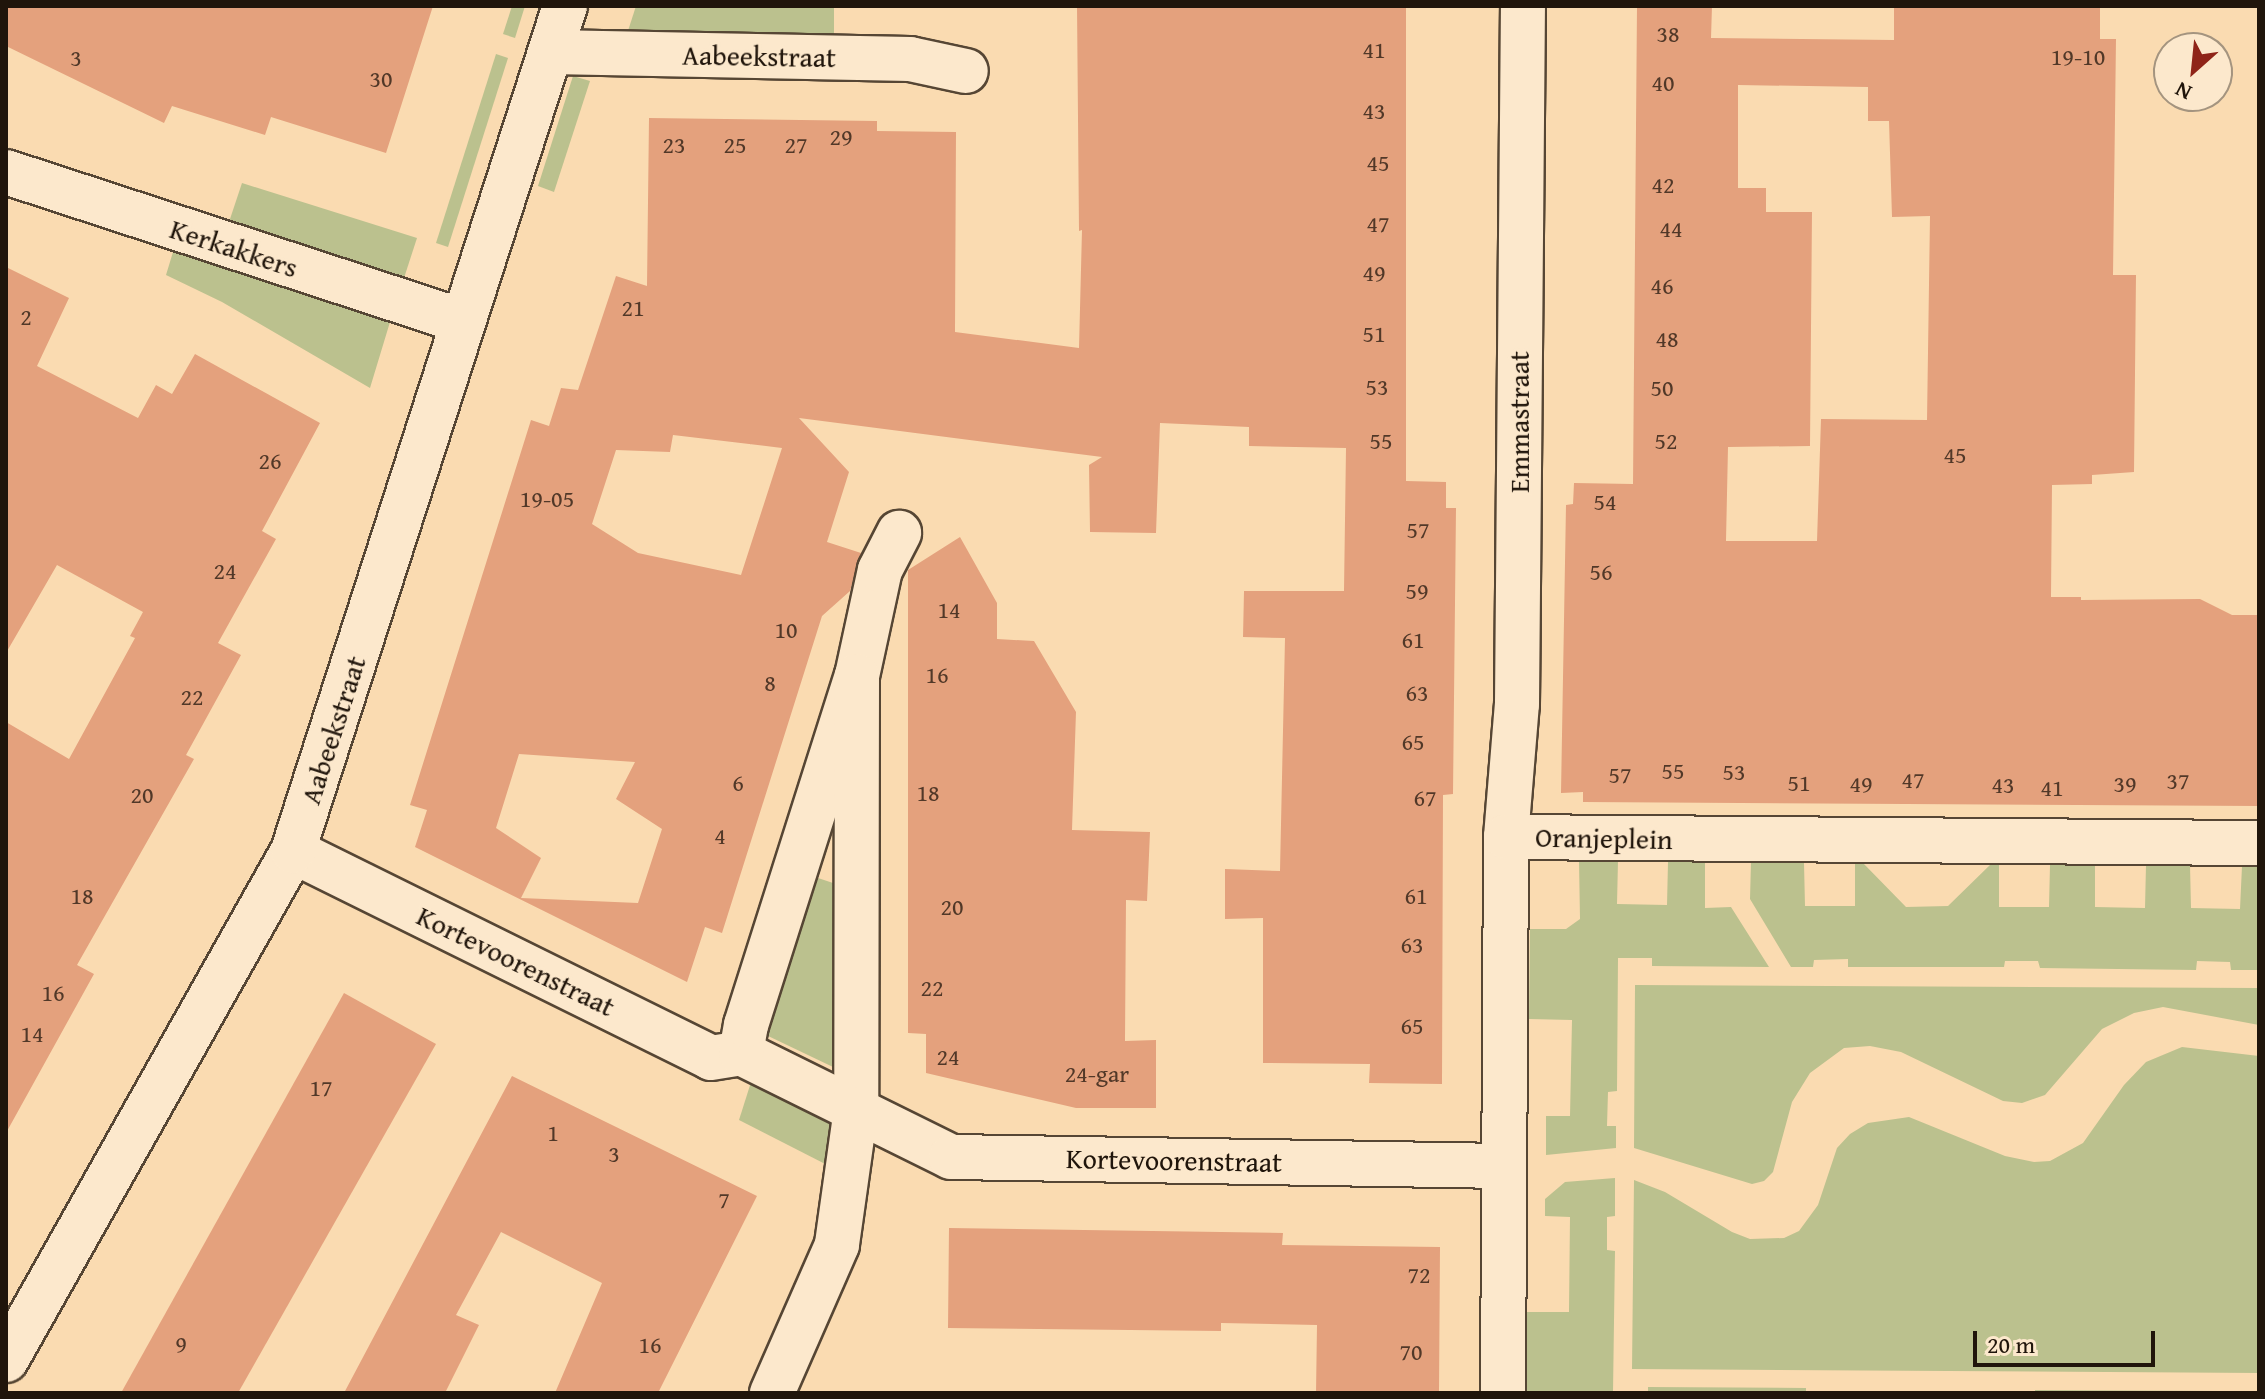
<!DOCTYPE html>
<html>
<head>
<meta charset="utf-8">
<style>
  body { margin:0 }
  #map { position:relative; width:2265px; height:1399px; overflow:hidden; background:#fadbb1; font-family:"Gentium Book Plus",serif }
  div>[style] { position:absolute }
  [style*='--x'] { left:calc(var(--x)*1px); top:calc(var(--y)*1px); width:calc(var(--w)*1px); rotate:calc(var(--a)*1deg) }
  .green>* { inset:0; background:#bbc18e }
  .building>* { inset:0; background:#e4a17d }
  .roads { filter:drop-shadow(2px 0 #564634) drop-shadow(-2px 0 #564634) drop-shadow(0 2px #564634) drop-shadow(0 -2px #564634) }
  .minor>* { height:44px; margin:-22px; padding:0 22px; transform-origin:22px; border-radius:22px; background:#fce8cc }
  span { translate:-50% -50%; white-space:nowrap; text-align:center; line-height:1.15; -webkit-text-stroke:6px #fce8cc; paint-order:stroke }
  .number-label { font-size:24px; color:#513828 }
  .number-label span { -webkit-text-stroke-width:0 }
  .street-label { font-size:28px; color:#20150b }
  .frame { position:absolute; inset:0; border:8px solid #20150b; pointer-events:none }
  .north { position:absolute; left:2153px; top:32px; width:80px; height:80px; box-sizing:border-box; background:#fce8cc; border:2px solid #a4947f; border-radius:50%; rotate:207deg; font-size:22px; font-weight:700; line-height:32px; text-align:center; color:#20150b }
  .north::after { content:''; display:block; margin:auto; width:28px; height:36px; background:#8f2418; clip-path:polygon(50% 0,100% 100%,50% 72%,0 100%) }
  .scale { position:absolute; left:1973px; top:1331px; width:182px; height:36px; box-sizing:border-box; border:4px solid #20150b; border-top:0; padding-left:10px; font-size:24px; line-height:28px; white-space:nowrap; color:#20150b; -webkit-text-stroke:6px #fce8cc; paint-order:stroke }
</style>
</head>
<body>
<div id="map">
  <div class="green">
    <div style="clip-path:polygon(512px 6px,525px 6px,515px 38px,503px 34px)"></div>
    <div style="clip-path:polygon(636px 6px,834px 6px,834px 39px,626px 37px)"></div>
    <div style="clip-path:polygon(496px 54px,508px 58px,448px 247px,436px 243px)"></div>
    <div style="clip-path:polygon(573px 76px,590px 81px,554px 192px,538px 186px)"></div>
    <div style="clip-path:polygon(242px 183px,417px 238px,404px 278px,229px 222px)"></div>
    <div style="clip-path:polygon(173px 252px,390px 322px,370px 388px,222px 302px,166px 275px)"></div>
    <div style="clip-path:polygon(1579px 861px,1618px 861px,1617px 904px,1667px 905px,1668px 862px,1705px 861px,1705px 908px,1731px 907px,1769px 967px,1652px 966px,1652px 958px,1618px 958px,1617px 1091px,1608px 1092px,1607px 1126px,1616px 1126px,1616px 1148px,1546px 1155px,1546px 1116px,1570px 1116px,1572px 1020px,1529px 1019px,1530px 929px,1566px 929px,1580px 919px)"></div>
    <div style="clip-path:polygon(1751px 862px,1804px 863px,1805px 906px,1855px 906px,1855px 863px,1863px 863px,1906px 907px,1948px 906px,1991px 864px,1999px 863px,1999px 907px,2049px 907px,2050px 865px,2095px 864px,2095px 907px,2145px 908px,2146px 865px,2190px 865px,2191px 908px,2240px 909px,2242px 866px,2259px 866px,2259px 970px,2231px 970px,2230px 962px,2197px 961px,2196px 970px,2040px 968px,2038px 961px,2005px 961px,2004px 967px,1848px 967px,1848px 959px,1814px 960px,1813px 967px,1791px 967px,1750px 899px)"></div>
    <div style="clip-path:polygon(818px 878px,833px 883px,833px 1067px,766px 1035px)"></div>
    <div style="clip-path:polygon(1635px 985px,2259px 988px,2259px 1025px,2163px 1007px,2134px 1013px,2102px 1029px,2045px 1095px,2022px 1103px,2003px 1101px,1901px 1052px,1870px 1046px,1844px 1048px,1810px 1073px,1792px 1102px,1773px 1172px,1764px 1181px,1752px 1184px,1634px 1148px)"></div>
    <div style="clip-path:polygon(2182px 1047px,2259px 1056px,2259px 1373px,1632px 1369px,1634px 1180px,1665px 1192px,1732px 1232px,1750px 1239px,1784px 1238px,1799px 1231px,1818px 1205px,1837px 1148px,1850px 1134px,1868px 1123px,1909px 1117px,2005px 1156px,2034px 1162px,2050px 1161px,2083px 1143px,2124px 1085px,2146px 1062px)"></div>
    <div style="clip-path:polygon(752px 1079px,833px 1118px,833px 1168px,739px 1120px)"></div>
    <div style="clip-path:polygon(1615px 1178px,1615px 1216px,1607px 1217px,1607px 1250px,1615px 1251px,1613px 1393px,1525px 1393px,1527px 1312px,1569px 1312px,1570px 1217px,1545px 1216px,1545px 1199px,1565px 1182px)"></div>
    <div style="clip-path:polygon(1648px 1387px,1806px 1388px,1806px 1393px,1648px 1393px)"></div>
    <div style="clip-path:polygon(2035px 1390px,2220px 1391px,2035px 1393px)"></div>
  </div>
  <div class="building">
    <div style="clip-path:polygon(6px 6px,433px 6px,386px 153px,271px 117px,265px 135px,172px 106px,164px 123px,6px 46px)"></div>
    <div style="clip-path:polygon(evenodd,1077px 6px,1406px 6px,1406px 481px,1446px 482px,1446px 508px,1456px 508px,1453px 794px,1443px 795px,1442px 1084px,1369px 1083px,1370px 1064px,1263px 1063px,1263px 918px,1225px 919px,1225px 869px,1280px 871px,1285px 638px,1243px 637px,1244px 591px,1344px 591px,1346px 448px,1249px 446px,1249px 427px,1160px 423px,1156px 533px,1090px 532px,1089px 465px,1102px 457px,799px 418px,849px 472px,827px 542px,861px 553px,850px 591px,822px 616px,722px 933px,705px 927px,687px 982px,415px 847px,427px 810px,410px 805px,531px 420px,549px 426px,561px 388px,578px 390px,616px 276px,647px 286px,649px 118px,877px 121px,877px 131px,956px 132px,955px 332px,1079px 348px,1082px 230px,1079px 231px,1077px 6px,673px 435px,782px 448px,741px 575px,638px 553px,592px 524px,616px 450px,670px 452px,673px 435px,1077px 6px,519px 754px,635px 762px,616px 799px,662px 829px,638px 903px,521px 898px,541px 858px,496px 828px,519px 754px)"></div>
    <div style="clip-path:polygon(evenodd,1637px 6px,1712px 6px,1711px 38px,1894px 40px,1894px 6px,2100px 6px,2100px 39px,2116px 39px,2113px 275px,2136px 275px,2134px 472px,2092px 475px,2092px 484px,2052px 485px,2051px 597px,2081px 597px,2081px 600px,2200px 599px,2232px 615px,2259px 615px,2259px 806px,1583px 802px,1583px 792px,1561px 793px,1566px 505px,1573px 504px,1574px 483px,1633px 484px,1637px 6px,1738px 85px,1868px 87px,1868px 121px,1889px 121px,1892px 217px,1930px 216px,1927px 420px,1821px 419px,1817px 541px,1726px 541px,1728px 447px,1810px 446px,1812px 212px,1766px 212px,1766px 188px,1738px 188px,1738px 85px)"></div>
    <div style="clip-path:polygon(6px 267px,69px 298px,37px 366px,138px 418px,156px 385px,172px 394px,195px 354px,320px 423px,262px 531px,276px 539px,218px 643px,241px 655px,186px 755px,194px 759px,77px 965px,94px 974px,6px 1133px,6px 722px,69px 759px,135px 638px,130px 636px,143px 612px,57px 565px,6px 653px)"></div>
    <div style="clip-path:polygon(960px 537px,997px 603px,997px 639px,1034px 641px,1076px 712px,1072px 830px,1150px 832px,1147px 901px,1126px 900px,1125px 1041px,1156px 1040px,1156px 1108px,1076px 1108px,926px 1073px,926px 1034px,908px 1033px,908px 570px)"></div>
    <div style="clip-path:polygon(344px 993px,436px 1044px,238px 1393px,121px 1393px)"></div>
    <div style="clip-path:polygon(512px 1076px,757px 1196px,658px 1393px,555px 1393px,602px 1283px,501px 1232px,456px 1315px,479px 1325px,445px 1393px,344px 1393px)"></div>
    <div style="clip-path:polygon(949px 1228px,1283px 1233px,1282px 1245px,1440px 1247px,1439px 1393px,1316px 1393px,1317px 1325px,1221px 1323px,1221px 1331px,948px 1328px)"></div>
  </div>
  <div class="roads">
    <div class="minor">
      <div style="--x:551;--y:52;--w:359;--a:1.1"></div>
      <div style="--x:910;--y:59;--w:57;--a:12.1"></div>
      <div style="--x:6;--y:172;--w:481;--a:18.1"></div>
      <div style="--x:857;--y:676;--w:108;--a:-77.8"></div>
      <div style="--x:880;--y:570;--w:42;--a:-62.8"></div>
      <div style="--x:1506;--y:837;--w:133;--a:-85.3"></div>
      <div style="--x:1517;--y:704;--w:698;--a:-89.51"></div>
      <div style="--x:293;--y:851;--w:466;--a:26.3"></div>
      <div style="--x:711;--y:1058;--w:30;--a:-9"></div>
      <div style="--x:741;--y:1053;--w:234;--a:26.3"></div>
      <div style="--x:951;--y:1157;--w:553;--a:0.93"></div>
      <div style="--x:741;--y:1053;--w:28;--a:-80"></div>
      <div style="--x:746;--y:1025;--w:366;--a:-72.4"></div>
      <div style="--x:857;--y:676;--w:433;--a:90.1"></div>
      <div style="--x:856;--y:1109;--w:137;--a:98"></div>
      <div style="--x:837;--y:1245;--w:162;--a:113.7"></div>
      <div style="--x:6;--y:1360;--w:584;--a:-60.58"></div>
      <div style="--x:293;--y:851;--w:888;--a:-72.16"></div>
      <div style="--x:1503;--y:1393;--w:556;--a:-89.69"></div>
      <div style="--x:1506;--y:837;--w:753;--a:0.46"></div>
    </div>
  </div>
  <div class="number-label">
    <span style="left:1668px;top:34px">38</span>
    <span style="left:1374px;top:50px">41</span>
    <span style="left:2078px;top:57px">19-10</span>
    <span style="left:76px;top:58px">3</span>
    <span style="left:381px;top:79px">30</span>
    <span style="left:1663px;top:83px">40</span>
    <span style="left:1374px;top:111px">43</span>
    <span style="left:841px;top:137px">29</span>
    <span style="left:674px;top:145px">23</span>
    <span style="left:735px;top:145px">25</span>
    <span style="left:796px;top:145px">27</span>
    <span style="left:1378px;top:163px">45</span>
    <span style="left:1663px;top:185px">42</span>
    <span style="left:1378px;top:224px">47</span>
    <span style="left:1671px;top:229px">44</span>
    <span style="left:1374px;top:273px">49</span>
    <span style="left:1662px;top:286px">46</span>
    <span style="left:633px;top:308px">21</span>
    <span style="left:26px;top:317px">2</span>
    <span style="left:1374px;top:334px">51</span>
    <span style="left:1667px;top:339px">48</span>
    <span style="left:1377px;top:387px">53</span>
    <span style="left:1662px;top:388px">50</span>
    <span style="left:1381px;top:441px">55</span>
    <span style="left:1666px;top:441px">52</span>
    <span style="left:1955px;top:455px">45</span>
    <span style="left:270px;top:461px">26</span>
    <span style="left:547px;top:499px">19-05</span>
    <span style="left:1605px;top:502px">54</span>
    <span style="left:1418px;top:530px">57</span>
    <span style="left:225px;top:571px">24</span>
    <span style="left:1601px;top:572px">56</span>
    <span style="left:1417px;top:591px">59</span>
    <span style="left:949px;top:610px">14</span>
    <span style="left:786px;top:630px">10</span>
    <span style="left:1413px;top:640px">61</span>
    <span style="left:937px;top:675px">16</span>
    <span style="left:770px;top:683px">8</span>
    <span style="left:1417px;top:693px">63</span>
    <span style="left:192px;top:697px">22</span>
    <span style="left:1413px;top:742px">65</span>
    <span style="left:1673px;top:771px">55</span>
    <span style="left:1734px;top:772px">53</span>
    <span style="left:1620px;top:775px">57</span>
    <span style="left:1913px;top:780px">47</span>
    <span style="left:2178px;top:781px">37</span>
    <span style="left:738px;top:783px">6</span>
    <span style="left:1799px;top:783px">51</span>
    <span style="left:1861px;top:784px">49</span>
    <span style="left:2125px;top:784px">39</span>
    <span style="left:2003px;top:785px">43</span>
    <span style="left:2052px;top:788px">41</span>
    <span style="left:928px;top:793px">18</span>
    <span style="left:142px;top:795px">20</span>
    <span style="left:1425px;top:798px">67</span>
    <span style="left:720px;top:836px">4</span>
    <span style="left:82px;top:896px">18</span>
    <span style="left:1416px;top:896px">61</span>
    <span style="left:952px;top:907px">20</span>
    <span style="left:1412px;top:945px">63</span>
    <span style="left:932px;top:988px">22</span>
    <span style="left:53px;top:993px">16</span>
    <span style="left:1412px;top:1026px">65</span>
    <span style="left:32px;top:1034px">14</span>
    <span style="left:948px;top:1057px">24</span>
    <span style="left:1097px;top:1074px">24-gar</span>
    <span style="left:321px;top:1088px">17</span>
    <span style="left:553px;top:1133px">1</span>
    <span style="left:614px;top:1154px">3</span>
    <span style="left:724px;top:1200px">7</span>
    <span style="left:1419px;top:1275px">72</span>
    <span style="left:181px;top:1344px">9</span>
    <span style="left:650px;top:1345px">16</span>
    <span style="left:1411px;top:1352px">70</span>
  </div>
  <div class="street-label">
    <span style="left:759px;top:56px;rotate:1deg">Aabeekstraat</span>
    <span style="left:234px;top:248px;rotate:18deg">Kerkakkers</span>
    <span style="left:1519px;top:422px;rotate:-90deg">Emmastraat</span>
    <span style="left:333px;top:730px;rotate:-72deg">Aabeekstraat</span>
    <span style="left:1604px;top:838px;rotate:1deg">Oranjeplein</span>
    <span style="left:516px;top:961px;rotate:26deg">Kortevoorenstraat</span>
    <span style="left:1174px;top:1160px;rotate:1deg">Kortevoorenstraat</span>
  </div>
  <div class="frame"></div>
  <div class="north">N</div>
  <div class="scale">20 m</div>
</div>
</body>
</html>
